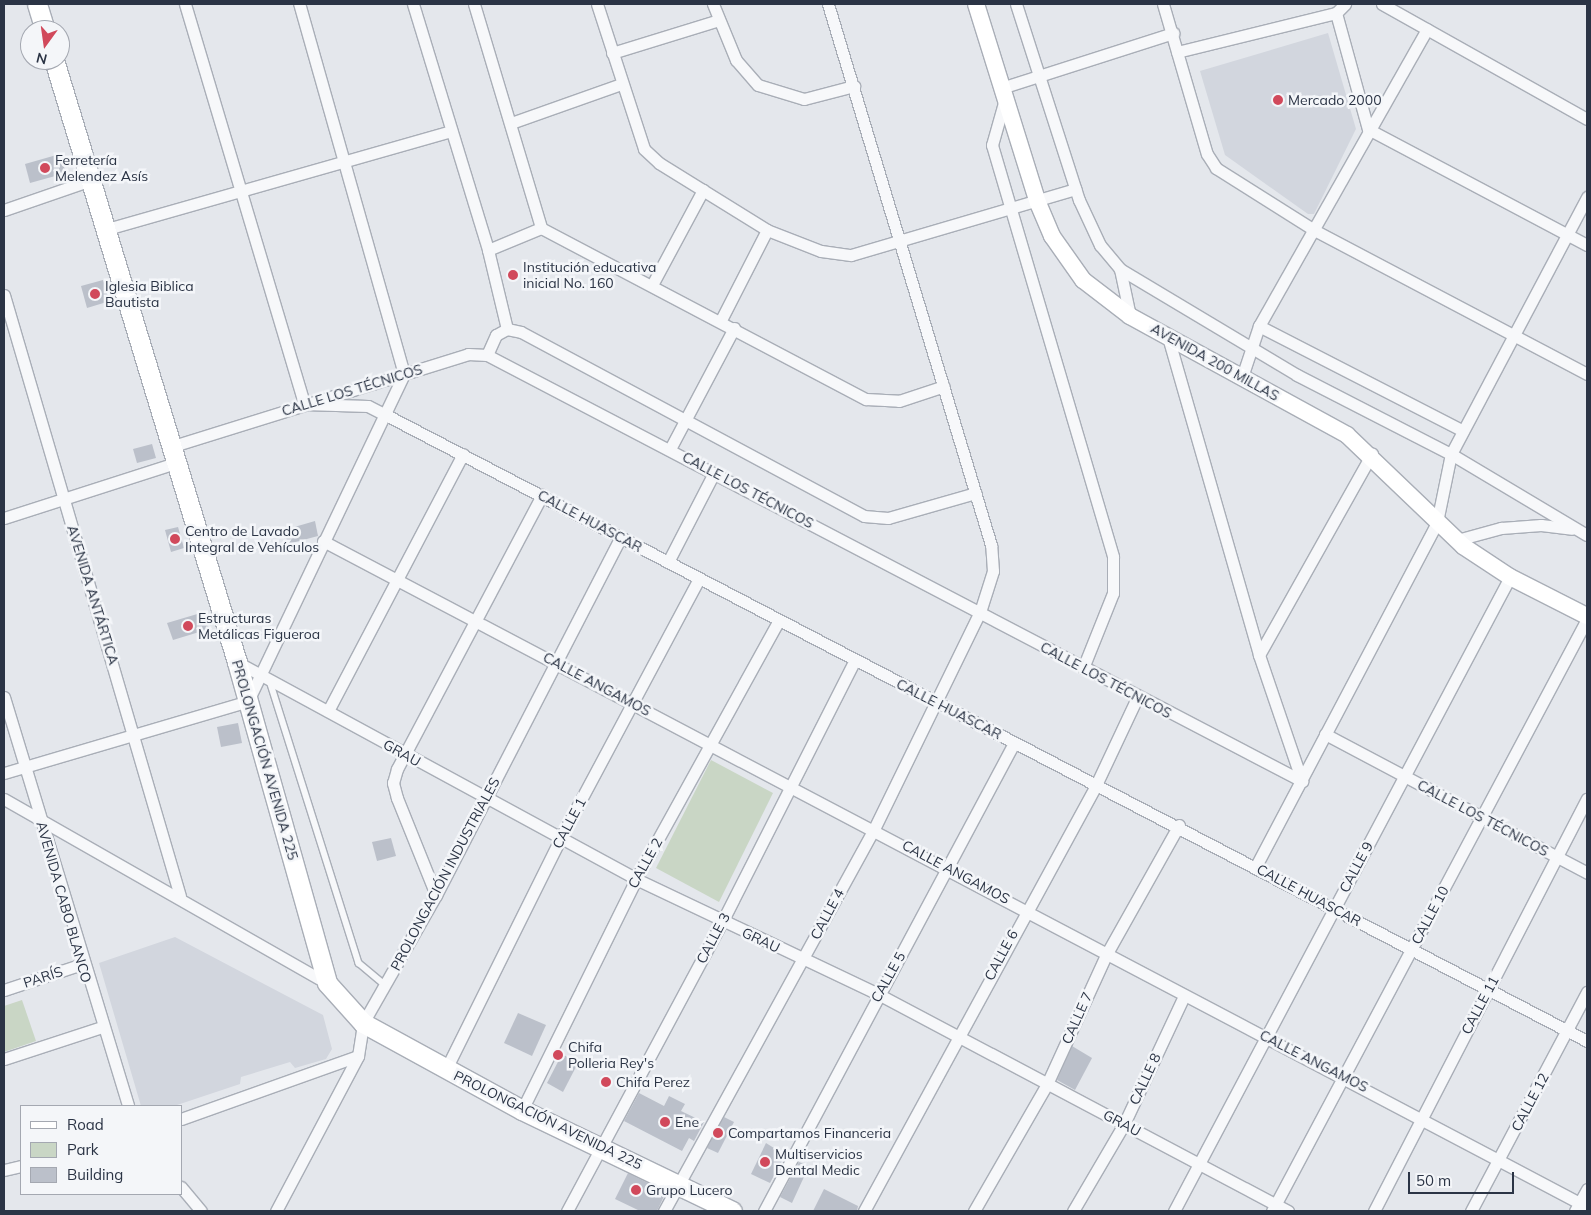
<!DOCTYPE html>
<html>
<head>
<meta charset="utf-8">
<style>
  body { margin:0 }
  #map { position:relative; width:1591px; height:1215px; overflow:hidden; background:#e4e7ec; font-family:Mulish,sans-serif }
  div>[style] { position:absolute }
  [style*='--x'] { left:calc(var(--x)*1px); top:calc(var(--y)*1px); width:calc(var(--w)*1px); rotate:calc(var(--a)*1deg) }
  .built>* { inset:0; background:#d2d6de }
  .green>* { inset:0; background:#c9d6c5 }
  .building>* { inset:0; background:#bbc0ca }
  .roads { filter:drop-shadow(1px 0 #a9aeb7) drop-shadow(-1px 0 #a9aeb7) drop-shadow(0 1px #a9aeb7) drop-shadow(0 -1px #a9aeb7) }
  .lane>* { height:5.5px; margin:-2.75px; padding:0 2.75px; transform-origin:2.75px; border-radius:2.75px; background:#f7f8fa }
  .street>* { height:11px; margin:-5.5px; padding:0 5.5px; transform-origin:5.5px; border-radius:5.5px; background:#f7f8fa }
  .secondary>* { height:16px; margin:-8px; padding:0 8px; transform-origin:8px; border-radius:8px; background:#fff }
  .primary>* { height:19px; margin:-9.5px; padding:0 9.5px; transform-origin:9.5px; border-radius:9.5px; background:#fff }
  .dots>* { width:14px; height:14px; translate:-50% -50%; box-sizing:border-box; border:2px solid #f4f6f9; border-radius:50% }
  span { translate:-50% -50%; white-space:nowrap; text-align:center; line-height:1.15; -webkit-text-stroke:5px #f4f6f9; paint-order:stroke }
  .poi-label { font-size:14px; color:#2b3445 }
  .left { translate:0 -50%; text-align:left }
  .street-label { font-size:14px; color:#2b3445 }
  .frame { position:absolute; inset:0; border:5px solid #2b3445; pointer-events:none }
  .legend { position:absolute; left:20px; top:1105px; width:162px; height:90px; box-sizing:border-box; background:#f4f6f9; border:1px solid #a4a8b1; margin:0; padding:6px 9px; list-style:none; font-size:15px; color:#2b3445 }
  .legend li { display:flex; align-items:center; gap:10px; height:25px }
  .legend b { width:25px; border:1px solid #a4a8b1 }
  .north { position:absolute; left:20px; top:20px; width:50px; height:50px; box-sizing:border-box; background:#f4f6f9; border:1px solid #a4a8b1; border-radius:50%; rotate:194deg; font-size:14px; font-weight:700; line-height:20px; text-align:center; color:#2b3445 }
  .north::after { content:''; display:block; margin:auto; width:18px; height:22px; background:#d1495b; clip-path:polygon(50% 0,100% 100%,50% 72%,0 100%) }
  .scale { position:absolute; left:1408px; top:1172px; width:106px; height:22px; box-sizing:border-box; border:2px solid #2b3445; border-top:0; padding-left:6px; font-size:15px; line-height:18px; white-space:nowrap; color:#2b3445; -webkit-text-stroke:4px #f4f6f9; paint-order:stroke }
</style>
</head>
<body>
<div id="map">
  <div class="built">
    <div style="clip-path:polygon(1328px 33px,1356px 129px,1314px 214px,1308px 214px,1225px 155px,1200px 71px)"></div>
    <div style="clip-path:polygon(175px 937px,323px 1015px,332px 1049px,326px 1059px,295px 1068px,290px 1062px,241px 1077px,240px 1084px,174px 1106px,141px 1106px,99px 963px)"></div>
  </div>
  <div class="green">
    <div style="clip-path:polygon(711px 760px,773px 793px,719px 902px,656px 868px)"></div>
    <div style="clip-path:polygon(22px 1000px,36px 1041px,4px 1052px,4px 1006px)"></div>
  </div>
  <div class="building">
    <div style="clip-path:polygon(60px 154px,66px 173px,30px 183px,25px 164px)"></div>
    <div style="clip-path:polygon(103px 280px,110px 301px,87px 308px,81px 286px)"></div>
    <div style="clip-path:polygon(152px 444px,156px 458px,137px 463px,133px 449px)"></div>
    <div style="clip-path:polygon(315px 521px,318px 536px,288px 544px,284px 530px)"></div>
    <div style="clip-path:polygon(178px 527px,184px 548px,171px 552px,165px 530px)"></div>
    <div style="clip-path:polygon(204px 612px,209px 629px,173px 640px,167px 623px)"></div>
    <div style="clip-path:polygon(238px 723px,242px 743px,221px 747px,217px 727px)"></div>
    <div style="clip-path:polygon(391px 838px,396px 856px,377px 861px,372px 842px)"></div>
    <div style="clip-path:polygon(518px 1013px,546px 1025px,532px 1056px,504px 1043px)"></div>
    <div style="clip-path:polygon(1072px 1046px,1092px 1058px,1075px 1090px,1057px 1080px)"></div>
    <div style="clip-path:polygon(562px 1054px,578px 1063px,563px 1092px,547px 1083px)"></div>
    <div style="clip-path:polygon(639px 1093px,664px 1106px,669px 1096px,685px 1104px,681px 1111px,704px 1122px,694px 1141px,689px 1138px,682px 1151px,624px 1121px)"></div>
    <div style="clip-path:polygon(724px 1117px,734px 1122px,718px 1153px,707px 1148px)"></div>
    <div style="clip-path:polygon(766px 1143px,785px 1155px,770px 1183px,751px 1174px)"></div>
    <div style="clip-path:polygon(799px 1162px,809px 1166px,792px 1203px,780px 1197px)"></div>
    <div style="clip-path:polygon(628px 1173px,666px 1192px,657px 1211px,640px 1211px,615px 1199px)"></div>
    <div style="clip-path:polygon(824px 1189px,858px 1206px,857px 1211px,813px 1211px)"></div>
  </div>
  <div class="roads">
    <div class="lane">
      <div style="--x:270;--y:681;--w:296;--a:72.5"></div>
      <div style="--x:359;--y:963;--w:34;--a:40"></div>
    </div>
    <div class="street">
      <div style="--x:185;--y:4;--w:417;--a:73.4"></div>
      <div style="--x:304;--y:404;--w:64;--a:1.8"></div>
      <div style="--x:368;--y:406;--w:22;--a:27"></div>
      <div style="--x:388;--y:416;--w:1352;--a:27.53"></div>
      <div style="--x:413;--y:4;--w:257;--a:73"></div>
      <div style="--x:488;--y:250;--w:81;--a:76.5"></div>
      <div style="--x:507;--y:329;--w:14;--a:12"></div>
      <div style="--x:521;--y:332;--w:389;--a:28.2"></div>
      <div style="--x:864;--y:516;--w:24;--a:5"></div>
      <div style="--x:888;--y:518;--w:91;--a:-15.9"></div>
      <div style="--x:474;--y:4;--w:234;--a:73.3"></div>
      <div style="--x:541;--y:228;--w:367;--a:27.8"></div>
      <div style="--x:866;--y:399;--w:33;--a:3"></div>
      <div style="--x:899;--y:401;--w:47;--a:-18.4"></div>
      <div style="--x:597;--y:4;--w:152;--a:72"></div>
      <div style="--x:644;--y:149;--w:21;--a:43"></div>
      <div style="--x:659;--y:163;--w:127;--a:31.8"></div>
      <div style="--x:767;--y:230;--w:58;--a:21.3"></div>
      <div style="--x:821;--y:251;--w:30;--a:8"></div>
      <div style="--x:851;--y:255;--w:234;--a:-16.4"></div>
      <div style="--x:713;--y:4;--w:61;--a:67.7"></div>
      <div style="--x:736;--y:60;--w:33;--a:49"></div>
      <div style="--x:758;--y:85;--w:48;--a:16.9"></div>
      <div style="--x:804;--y:99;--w:52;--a:-14.6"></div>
      <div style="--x:1016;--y:4;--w:206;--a:72.2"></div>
      <div style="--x:1079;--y:200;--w:50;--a:65"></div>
      <div style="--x:1100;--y:245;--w:31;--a:50"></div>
      <div style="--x:1120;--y:269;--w:206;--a:30.9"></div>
      <div style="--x:1297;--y:375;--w:173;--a:27.2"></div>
      <div style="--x:1451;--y:454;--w:158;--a:30.8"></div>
      <div style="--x:1163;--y:4;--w:156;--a:73.7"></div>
      <div style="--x:1207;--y:154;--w:17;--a:57"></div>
      <div style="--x:1216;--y:168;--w:116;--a:32.3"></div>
      <div style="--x:1314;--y:230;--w:309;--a:27.8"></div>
      <div style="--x:1382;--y:4;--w:235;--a:29.3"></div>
      <div style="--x:1336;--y:13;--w:120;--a:74.6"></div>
      <div style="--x:1368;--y:129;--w:248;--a:27.9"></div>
      <div style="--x:1177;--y:52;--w:164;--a:-13.8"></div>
      <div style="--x:1336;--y:13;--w:13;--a:-45"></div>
      <div style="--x:612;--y:53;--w:112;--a:-17.1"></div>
      <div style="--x:1001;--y:88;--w:181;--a:-17.7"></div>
      <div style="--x:1005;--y:99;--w:48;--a:105.8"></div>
      <div style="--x:992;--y:145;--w:429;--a:73.6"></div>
      <div style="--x:1113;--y:557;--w:36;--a:90"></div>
      <div style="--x:1113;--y:593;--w:81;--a:111.8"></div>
      <div style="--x:511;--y:123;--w:117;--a:-19.5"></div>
      <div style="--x:4;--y:210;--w:92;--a:-19"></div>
      <div style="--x:107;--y:229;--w:357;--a:-15.9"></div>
      <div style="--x:488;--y:250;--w:57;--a:-22.5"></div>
      <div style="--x:1120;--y:269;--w:48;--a:78"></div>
      <div style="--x:652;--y:285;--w:108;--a:-61.8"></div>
      <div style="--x:4;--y:295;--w:626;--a:73.68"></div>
      <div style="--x:721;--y:320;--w:101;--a:-62.9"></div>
      <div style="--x:1259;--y:326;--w:229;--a:27.2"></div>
      <div style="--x:1168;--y:337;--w:331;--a:74"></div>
      <div style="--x:1259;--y:655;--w:133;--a:71.2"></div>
      <div style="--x:487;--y:355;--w:22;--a:-66"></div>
      <div style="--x:496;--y:335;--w:13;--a:-29"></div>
      <div style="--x:1242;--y:377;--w:54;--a:-71.6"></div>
      <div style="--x:1259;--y:326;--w:341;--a:-60.5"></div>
      <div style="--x:170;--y:447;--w:312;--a:-17.3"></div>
      <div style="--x:468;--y:354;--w:19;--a:3"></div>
      <div style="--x:487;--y:355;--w:920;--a:27.6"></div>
      <div style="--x:670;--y:449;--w:137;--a:-62.1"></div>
      <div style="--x:4;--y:518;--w:180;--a:-17.8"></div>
      <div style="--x:1457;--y:540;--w:46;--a:-15.3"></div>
      <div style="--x:1501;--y:528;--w:40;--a:-4.3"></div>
      <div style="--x:1541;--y:525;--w:31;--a:7"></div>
      <div style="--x:323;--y:541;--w:1429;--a:27.78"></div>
      <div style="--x:668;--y:562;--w:100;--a:-62.7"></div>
      <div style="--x:1259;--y:655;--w:231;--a:-60.7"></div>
      <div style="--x:237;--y:662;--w:454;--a:28.5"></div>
      <div style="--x:636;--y:879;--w:268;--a:25.4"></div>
      <div style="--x:878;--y:994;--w:464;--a:27.9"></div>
      <div style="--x:4;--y:697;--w:427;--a:73.1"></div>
      <div style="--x:328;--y:711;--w:290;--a:-62.3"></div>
      <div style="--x:1325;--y:734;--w:297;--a:27.9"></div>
      <div style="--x:4;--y:773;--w:254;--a:-16.4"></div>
      <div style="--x:248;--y:701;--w:362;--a:-64.5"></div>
      <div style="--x:404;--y:374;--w:385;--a:-105.8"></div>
      <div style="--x:4;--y:799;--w:372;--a:29.7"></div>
      <div style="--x:1256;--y:866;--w:389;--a:-62.2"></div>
      <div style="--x:1437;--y:522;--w:69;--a:-78.4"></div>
      <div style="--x:1451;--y:454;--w:291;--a:-62.1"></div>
      <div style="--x:436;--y:895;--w:105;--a:-111.9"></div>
      <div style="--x:397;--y:798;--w:16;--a:-105"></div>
      <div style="--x:393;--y:783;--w:15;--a:-74"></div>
      <div style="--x:397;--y:769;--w:310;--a:-62.1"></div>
      <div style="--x:4;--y:990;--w:82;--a:-18.4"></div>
      <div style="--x:4;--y:1059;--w:103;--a:-18.1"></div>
      <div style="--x:446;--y:1069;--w:259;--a:-63.6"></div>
      <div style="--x:561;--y:837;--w:293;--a:-61.9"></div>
      <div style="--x:522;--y:1110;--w:258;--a:-63.7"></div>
      <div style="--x:636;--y:879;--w:294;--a:-61.1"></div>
      <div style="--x:181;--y:1119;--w:188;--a:-19.6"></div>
      <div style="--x:4;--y:1170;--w:17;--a:-13"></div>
      <div style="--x:181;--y:1187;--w:31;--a:50"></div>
      <div style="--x:276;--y:1211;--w:175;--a:-62.1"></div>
      <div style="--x:358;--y:1056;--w:33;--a:-81"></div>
      <div style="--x:363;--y:1023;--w:147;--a:-60.3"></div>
      <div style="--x:436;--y:895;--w:402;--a:-62.7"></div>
      <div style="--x:567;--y:1211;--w:328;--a:-61.8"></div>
      <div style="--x:722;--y:922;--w:292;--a:-63.1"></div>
      <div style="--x:664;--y:1211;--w:436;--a:-61.2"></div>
      <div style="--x:874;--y:829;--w:242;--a:-64"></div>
      <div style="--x:980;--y:612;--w:43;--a:-72.4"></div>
      <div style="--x:993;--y:571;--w:26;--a:-94"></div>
      <div style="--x:991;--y:545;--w:565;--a:-106.77"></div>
      <div style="--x:764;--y:1211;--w:531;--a:-61.89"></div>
      <div style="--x:864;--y:1211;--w:485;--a:-61.4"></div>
      <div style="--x:1096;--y:785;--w:96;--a:-64.8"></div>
      <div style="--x:974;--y:1211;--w:146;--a:-60.1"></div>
      <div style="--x:1047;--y:1084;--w:142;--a:-65.4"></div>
      <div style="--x:1106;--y:955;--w:149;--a:-60.7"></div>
      <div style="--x:1073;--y:1211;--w:101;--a:-59.6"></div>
      <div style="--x:1124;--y:1124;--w:141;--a:-64.9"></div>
      <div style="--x:1174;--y:1211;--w:718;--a:-62.08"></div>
      <div style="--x:1272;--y:1211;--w:671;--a:-61.98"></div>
      <div style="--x:1374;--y:1211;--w:464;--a:-62.7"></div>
      <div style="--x:1471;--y:1211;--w:248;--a:-62.1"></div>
      <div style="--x:1575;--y:1211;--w:25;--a:-61"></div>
    </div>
    <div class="secondary">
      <div style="--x:976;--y:4;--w:208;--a:72.7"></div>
      <div style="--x:1038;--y:203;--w:36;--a:67"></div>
      <div style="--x:1052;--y:236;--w:54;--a:54.8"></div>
      <div style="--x:1083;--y:280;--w:59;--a:37.5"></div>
      <div style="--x:1130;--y:316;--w:247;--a:28.7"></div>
      <div style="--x:1347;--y:435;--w:161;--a:43.7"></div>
      <div style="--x:1463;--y:546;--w:56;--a:33.4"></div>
      <div style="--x:1510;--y:577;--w:86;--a:26.9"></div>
    </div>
    <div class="primary">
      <div style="--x:37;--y:4;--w:27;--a:73"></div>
      <div style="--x:54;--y:60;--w:629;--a:73.09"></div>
      <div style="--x:237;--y:662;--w:333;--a:74.3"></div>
      <div style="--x:327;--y:983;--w:54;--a:48"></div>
      <div style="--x:363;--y:1023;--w:181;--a:28.7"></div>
      <div style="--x:522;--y:1110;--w:233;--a:25.7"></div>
    </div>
  </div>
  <div class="dots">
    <div style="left:1278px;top:100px;background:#d1495b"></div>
    <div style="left:45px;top:168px;background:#d1495b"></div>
    <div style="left:513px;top:275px;background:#d1495b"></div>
    <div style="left:95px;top:294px;background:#d1495b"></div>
    <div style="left:175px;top:539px;background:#d1495b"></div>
    <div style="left:188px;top:626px;background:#d1495b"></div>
    <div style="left:558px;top:1055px;background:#d1495b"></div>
    <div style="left:606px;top:1082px;background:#d1495b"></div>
    <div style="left:665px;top:1122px;background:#d1495b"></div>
    <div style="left:718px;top:1133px;background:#d1495b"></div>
    <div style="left:765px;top:1162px;background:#d1495b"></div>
    <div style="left:636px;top:1190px;background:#d1495b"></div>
  </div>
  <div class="poi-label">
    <span class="left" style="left:1288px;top:100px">Mercado 2000</span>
    <span class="left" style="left:55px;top:168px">Ferretería<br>Melendez Asís</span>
    <span class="left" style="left:523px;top:275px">Institución educativa<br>inicial No. 160</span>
    <span class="left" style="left:105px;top:294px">Iglesia Biblica<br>Bautista</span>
    <span class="left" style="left:185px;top:539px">Centro de Lavado<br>Integral de Vehículos</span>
    <span class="left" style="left:198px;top:626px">Estructuras<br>Metálicas Figueroa</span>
    <span class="left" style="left:568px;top:1055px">Chifa<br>Polleria Rey's</span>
    <span class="left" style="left:616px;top:1082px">Chifa Perez</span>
    <span class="left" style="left:675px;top:1122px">Ene</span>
    <span class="left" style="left:728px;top:1133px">Compartamos Financeria</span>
    <span class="left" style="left:775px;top:1162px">Multiservicios<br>Dental Medic</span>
    <span class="left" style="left:646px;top:1190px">Grupo Lucero</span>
  </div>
  <div class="street-label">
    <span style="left:1215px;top:362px;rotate:29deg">AVENIDA 200 MILLAS</span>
    <span style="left:352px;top:390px;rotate:-17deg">CALLE LOS TÉCNICOS</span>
    <span style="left:748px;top:490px;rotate:28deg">CALLE LOS TÉCNICOS</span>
    <span style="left:590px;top:521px;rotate:28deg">CALLE HUASCAR</span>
    <span style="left:93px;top:595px;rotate:73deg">AVENIDA ANTÁRTICA</span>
    <span style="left:1106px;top:680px;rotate:28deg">CALLE LOS TÉCNICOS</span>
    <span style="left:597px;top:684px;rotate:28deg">CALLE ANGAMOS</span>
    <span style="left:949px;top:709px;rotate:27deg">CALLE HUASCAR</span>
    <span style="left:402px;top:753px;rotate:29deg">GRAU</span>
    <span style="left:265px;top:760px;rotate:74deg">PROLONGACIÓN AVENIDA 225</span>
    <span style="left:1483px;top:818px;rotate:28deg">CALLE LOS TÉCNICOS</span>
    <span style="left:569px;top:823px;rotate:-62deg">CALLE 1</span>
    <span style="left:645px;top:863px;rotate:-61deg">CALLE 2</span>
    <span style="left:1356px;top:867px;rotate:-62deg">CALLE 9</span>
    <span style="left:956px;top:872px;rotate:28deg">CALLE ANGAMOS</span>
    <span style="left:445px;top:874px;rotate:-62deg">PROLONGACIÓN INDUSTRIALES</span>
    <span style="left:1309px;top:895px;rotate:28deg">CALLE HUASCAR</span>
    <span style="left:64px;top:902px;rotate:74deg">AVENIDA CABO BLANCO</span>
    <span style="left:827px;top:914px;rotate:-62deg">CALLE 4</span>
    <span style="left:1430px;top:915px;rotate:-62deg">CALLE 10</span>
    <span style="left:713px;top:938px;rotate:-62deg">CALLE 3</span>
    <span style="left:761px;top:940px;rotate:25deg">GRAU</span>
    <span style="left:1001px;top:955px;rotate:-62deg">CALLE 6</span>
    <span style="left:43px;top:977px;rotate:-18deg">PARÍS</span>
    <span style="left:888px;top:977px;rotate:-61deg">CALLE 5</span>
    <span style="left:1480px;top:1005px;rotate:-62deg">CALLE 11</span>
    <span style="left:1077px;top:1018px;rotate:-66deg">CALLE 7</span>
    <span style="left:1314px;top:1061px;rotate:27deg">CALLE ANGAMOS</span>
    <span style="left:1145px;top:1079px;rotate:-65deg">CALLE 8</span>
    <span style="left:1530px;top:1102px;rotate:-62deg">CALLE 12</span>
    <span style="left:548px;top:1120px;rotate:26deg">PROLONGACIÓN AVENIDA 225</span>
    <span style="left:1122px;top:1123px;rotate:28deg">GRAU</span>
  </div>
  <div class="frame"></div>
  <ul class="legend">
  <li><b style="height:6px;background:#fff"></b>Road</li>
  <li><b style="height:14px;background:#c9d6c5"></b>Park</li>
  <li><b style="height:14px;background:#bbc0ca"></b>Building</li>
  </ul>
  <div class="north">N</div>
  <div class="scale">50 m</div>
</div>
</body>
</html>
